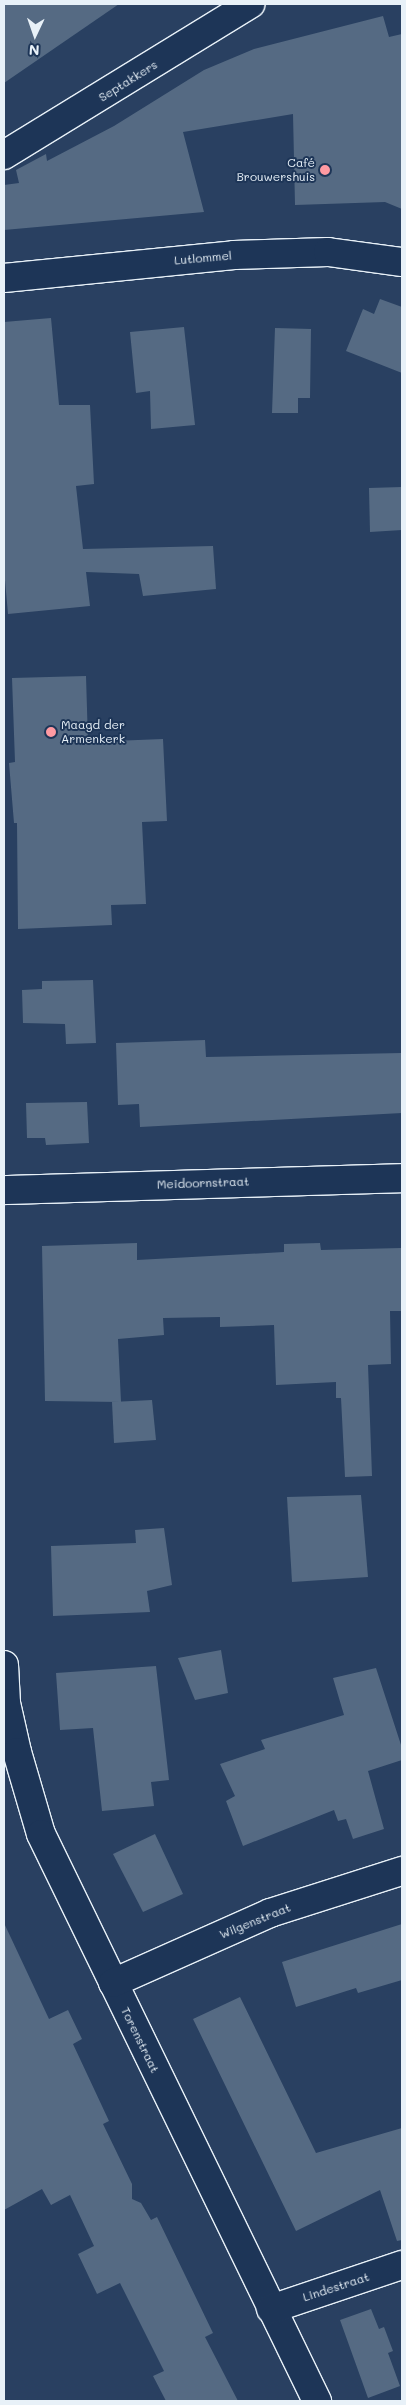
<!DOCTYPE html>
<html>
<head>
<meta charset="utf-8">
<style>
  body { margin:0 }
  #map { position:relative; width:406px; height:2405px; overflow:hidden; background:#294061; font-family:Mali,sans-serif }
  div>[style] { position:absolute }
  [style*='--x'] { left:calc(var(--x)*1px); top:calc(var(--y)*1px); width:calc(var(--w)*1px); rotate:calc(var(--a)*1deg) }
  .building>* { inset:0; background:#556a83 }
  .roads { filter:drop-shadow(1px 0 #e8f1f8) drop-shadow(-1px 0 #e8f1f8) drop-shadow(0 1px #e8f1f8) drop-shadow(0 -1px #e8f1f8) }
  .minor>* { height:28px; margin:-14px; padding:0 14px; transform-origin:14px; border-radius:14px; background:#1d3557 }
  .secondary>* { height:28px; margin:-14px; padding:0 14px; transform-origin:14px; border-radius:14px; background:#1d3557 }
  .dots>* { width:14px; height:14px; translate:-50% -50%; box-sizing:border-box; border:2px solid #1d3557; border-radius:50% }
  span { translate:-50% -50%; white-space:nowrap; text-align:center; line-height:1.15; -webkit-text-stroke:4px #1d3557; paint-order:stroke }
  .street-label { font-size:12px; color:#e8f1f8 }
  .poi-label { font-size:12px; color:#e8f1f8 }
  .right { translate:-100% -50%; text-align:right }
  .left { translate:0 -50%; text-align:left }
  .frame { position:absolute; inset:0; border:5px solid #e8f1f8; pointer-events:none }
  .north { position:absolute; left:10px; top:10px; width:50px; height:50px; -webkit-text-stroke:4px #1d3557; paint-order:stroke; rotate:183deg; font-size:14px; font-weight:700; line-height:20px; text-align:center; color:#e8f1f8 }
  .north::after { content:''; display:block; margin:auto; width:18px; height:22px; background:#e8f1f8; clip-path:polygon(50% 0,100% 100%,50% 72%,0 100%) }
</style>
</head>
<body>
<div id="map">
  <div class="building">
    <div style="clip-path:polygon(4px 4px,119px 4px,4px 83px)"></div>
    <div style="clip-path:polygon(383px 16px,389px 37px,402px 34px,402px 209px,385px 202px,295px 205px,293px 114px,183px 132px,204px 212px,4px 230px,4px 185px,19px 183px,16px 170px,46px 154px,47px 161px,114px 126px,204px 70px,254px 49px)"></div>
    <div style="clip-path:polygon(380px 299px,402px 307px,402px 373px,346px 351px,363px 309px,374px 314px)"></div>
    <div style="clip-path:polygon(51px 318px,59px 405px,90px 405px,94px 484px,76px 486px,83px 549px,213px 546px,216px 589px,143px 596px,139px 574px,86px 572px,90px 606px,8px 614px,4px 569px,4px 322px)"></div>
    <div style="clip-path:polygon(184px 327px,195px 425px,151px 429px,150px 391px,136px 393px,130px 332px)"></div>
    <div style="clip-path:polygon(275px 328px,311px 329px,310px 398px,298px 398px,298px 413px,272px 413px)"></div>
    <div style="clip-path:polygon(402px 487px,402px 530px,370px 532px,369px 488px)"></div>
    <div style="clip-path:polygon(86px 676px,88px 742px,163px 739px,167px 821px,142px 822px,146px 904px,111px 905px,112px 925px,18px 929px,17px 823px,14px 823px,9px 763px,15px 762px,12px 678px)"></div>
    <div style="clip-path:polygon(93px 980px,96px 1043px,66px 1044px,65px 1024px,23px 1023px,22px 990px,42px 989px,42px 981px)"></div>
    <div style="clip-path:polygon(205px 1040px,206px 1057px,402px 1053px,402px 1113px,140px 1127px,139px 1104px,118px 1105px,116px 1043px)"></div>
    <div style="clip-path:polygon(87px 1102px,89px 1143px,46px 1145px,45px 1138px,27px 1138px,26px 1103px)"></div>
    <div style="clip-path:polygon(137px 1243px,137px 1260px,284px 1252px,284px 1244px,320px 1243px,321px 1250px,401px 1248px,402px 1311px,390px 1311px,391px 1364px,368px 1365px,372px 1476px,345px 1477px,341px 1398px,336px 1398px,336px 1382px,276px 1385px,274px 1325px,220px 1327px,220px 1317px,163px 1318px,164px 1335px,118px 1339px,121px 1402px,45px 1401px,42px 1246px)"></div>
    <div style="clip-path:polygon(152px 1400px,156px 1440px,114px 1443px,112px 1402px)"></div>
    <div style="clip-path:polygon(361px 1495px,368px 1577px,292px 1582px,287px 1497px)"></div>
    <div style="clip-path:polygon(164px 1528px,172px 1585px,147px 1591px,150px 1612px,53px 1616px,51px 1546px,136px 1543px,135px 1530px)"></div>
    <div style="clip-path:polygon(221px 1650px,228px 1693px,195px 1700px,178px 1658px)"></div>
    <div style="clip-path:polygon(156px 1666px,169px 1780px,151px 1782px,154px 1806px,102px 1811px,93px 1728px,60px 1730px,56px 1673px)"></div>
    <div style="clip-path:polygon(376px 1668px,402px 1748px,402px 1760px,368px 1771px,384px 1829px,353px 1839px,346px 1819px,338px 1821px,334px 1810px,243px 1846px,226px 1801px,235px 1796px,220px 1764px,265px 1749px,261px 1740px,344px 1715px,333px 1678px)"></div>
    <div style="clip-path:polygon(155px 1834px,183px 1894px,143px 1912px,113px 1854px)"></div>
    <div style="clip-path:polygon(4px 1923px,49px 2019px,68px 2010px,82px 2039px,73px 2044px,109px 2121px,103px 2124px,132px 2184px,132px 2199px,141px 2203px,151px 2220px,157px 2217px,213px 2333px,205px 2337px,238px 2401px,166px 2401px,153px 2376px,164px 2371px,120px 2283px,97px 2294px,78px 2254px,94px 2246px,70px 2195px,51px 2205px,42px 2189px,4px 2210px)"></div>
    <div style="clip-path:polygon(402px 1924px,402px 1980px,358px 1993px,356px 1988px,296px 2007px,282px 1962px)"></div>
    <div style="clip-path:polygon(240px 1997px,316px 2153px,402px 2128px,402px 2240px,397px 2241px,380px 2190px,296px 2231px,193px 2019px)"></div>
    <div style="clip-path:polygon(371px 2309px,379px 2329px,384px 2327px,393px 2351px,388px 2353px,400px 2386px,368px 2398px,340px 2320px)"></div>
  </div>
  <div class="roads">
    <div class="minor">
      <div style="--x:4;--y:155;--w:289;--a:-31.5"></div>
      <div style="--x:4;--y:1190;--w:398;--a:-1.7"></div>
      <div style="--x:4;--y:1665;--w:38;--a:87"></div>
      <div style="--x:6;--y:1703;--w:50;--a:77.3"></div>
      <div style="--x:17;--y:1752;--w:85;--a:73.7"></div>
      <div style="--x:41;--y:1834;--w:631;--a:64.04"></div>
      <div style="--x:113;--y:1983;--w:172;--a:-24"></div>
      <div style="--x:270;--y:1913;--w:139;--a:-17.7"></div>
      <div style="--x:271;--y:2309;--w:138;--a:-18.6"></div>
    </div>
    <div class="secondary">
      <div style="--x:4;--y:278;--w:231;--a:-5.7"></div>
      <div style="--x:234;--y:255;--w:94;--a:-1.8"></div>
      <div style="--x:328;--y:252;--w:75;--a:7.7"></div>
    </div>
  </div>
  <div class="dots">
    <div style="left:325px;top:170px;background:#ff9aa2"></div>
    <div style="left:51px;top:732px;background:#ff9aa2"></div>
  </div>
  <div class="street-label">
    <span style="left:128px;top:81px;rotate:-32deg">Septakkers</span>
    <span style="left:203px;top:258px;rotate:-5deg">Lutlommel</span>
    <span style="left:203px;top:1183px;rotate:-2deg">Meidoornstraat</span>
    <span style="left:255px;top:1921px;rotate:-22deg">Wilgenstraat</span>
    <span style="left:140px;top:2040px;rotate:64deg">Torenstraat</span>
    <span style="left:336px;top:2287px;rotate:-18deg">Lindestraat</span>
  </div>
  <div class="poi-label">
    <span class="right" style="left:315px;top:170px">Café<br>Brouwershuis</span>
    <span class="left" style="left:61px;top:732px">Maagd der<br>Armenkerk</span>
  </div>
  <div class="frame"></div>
  <div class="north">N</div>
</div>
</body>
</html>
